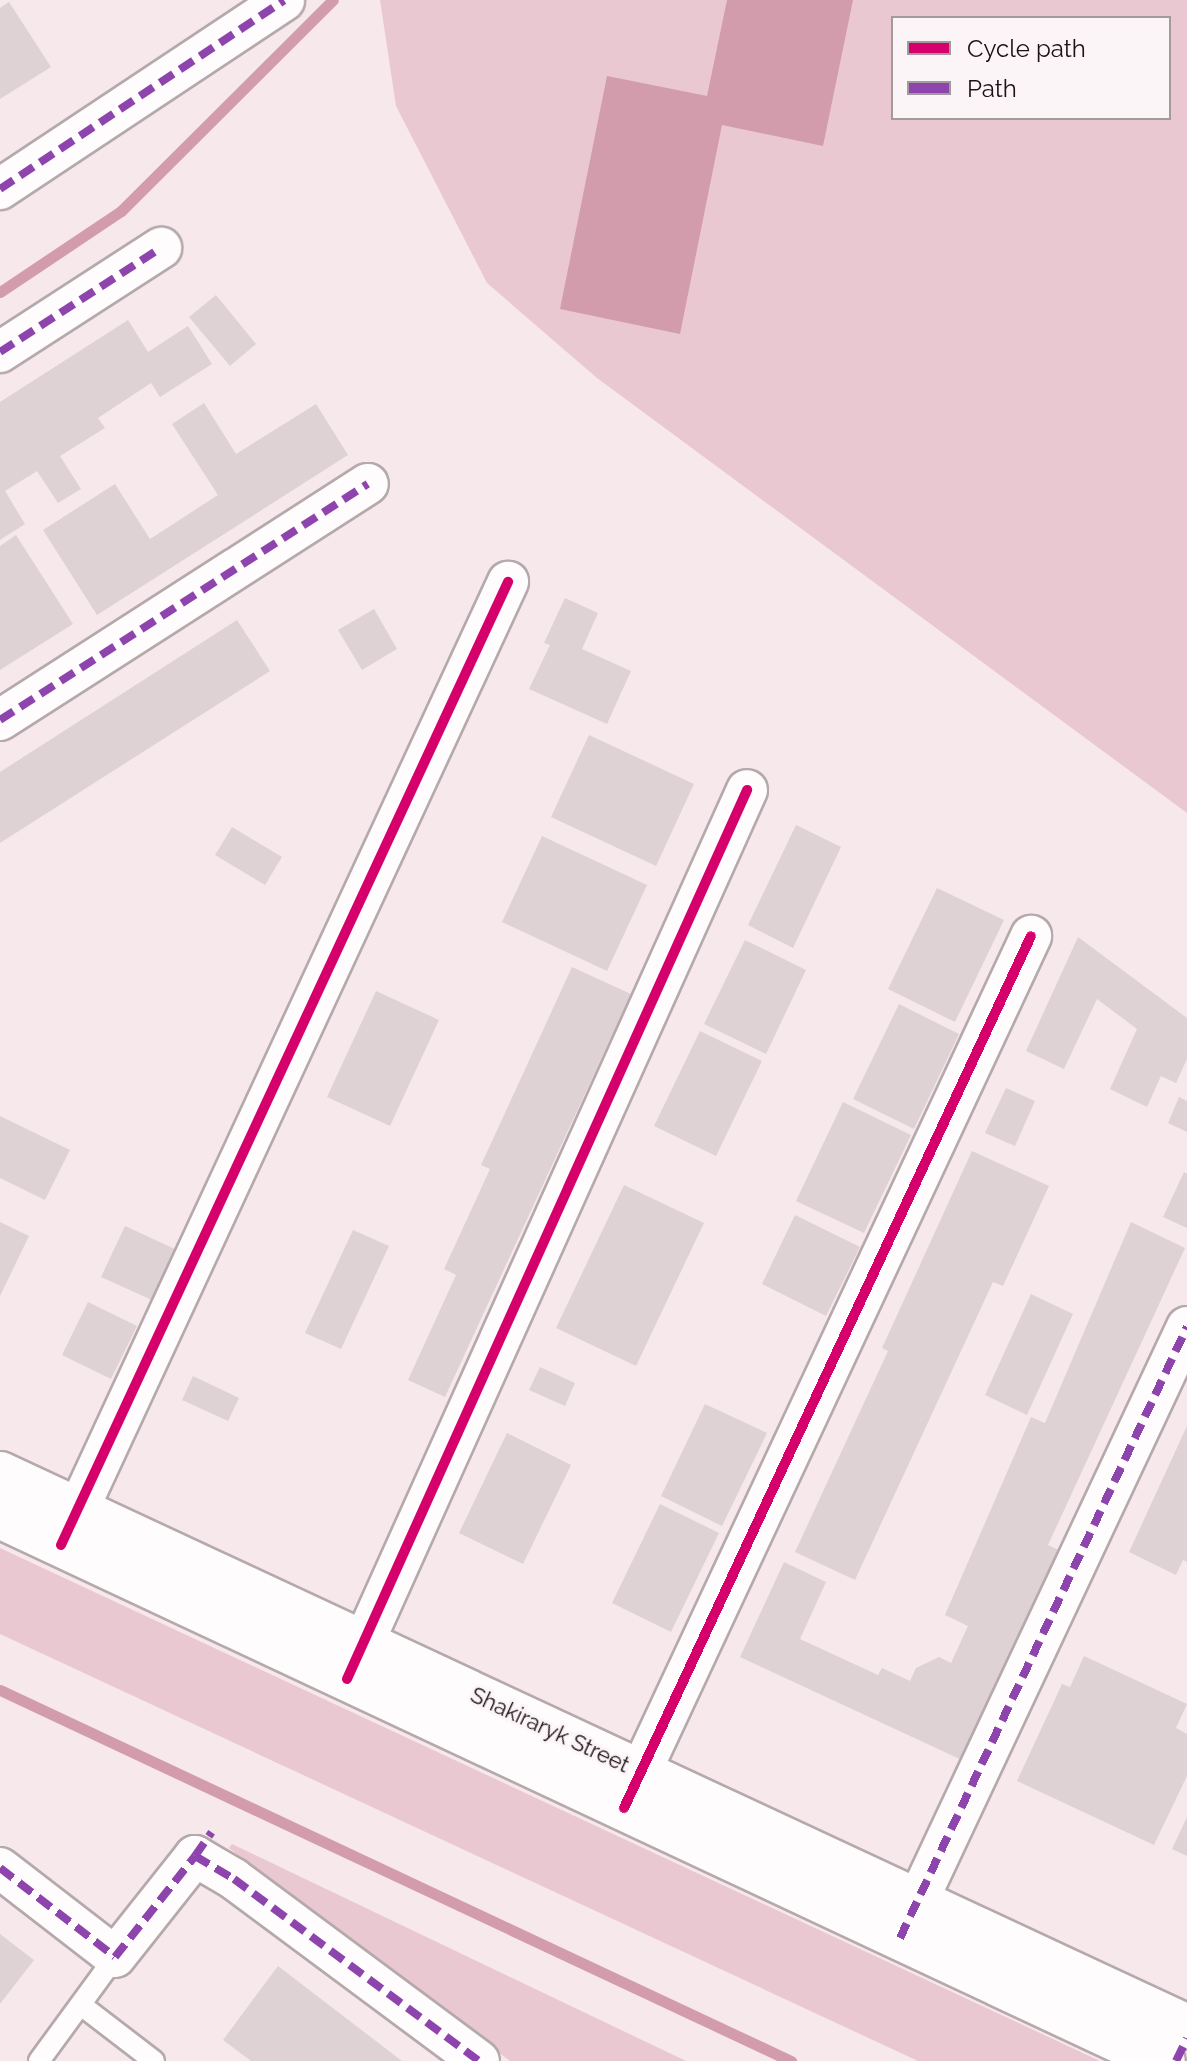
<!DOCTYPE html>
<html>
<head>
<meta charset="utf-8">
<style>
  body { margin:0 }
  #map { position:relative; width:1187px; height:2061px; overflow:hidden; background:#f7e8ec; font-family:Raleway,sans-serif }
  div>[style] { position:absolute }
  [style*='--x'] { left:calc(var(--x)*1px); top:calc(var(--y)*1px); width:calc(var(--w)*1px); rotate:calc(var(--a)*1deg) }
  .green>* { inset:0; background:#e9c8d1 }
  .water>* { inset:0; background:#d29cac }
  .stream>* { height:11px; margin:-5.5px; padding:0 5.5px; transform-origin:5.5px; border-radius:5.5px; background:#d29cac }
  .building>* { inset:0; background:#ded2d5 }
  .roads { filter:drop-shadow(2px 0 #b5a9ac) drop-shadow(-2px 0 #b5a9ac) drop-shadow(0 2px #b5a9ac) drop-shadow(0 -2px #b5a9ac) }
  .service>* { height:20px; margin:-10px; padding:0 10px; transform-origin:10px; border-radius:10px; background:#fefcfc }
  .minor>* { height:40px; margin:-20px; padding:0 20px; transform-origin:20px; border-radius:20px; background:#fefcfc }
  .secondary>* { height:44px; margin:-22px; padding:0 22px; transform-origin:22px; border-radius:22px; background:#fefcfc }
  .quiet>* { height:8px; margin-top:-4px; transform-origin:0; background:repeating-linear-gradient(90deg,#8e44ad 0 16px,transparent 0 24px) }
  .cycleway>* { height:10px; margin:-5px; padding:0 5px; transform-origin:5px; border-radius:5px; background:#d6006c }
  span { translate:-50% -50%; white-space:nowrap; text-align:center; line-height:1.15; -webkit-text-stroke:6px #fcf5f7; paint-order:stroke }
  .street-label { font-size:22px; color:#1c1114 }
  .legend { position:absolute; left:891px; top:16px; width:280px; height:104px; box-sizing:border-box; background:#fcf5f7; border:2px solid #a29a9c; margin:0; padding:10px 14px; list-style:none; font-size:24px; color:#1c1114 }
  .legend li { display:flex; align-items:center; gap:16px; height:40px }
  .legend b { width:40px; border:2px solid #a29a9c }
</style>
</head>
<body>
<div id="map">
  <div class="green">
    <div style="clip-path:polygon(evenodd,380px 0,1187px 0,1187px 813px,597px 378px,487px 283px,396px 106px,380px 0,893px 18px,1169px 18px,1169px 118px,893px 118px,893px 18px)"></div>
    <div style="clip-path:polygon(0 1548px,1100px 2061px,918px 2061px,0 1634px)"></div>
    <div style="clip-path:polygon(232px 1844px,686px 2061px,510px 2061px,229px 1848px)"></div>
  </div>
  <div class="water">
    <div style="clip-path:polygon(727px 0,853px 0,823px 146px,722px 125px,680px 334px,560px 309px,607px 76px,707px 96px)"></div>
  </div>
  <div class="stream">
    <div style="--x:0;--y:292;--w:146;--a:-33.8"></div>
    <div style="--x:121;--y:211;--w:299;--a:-44.9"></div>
    <div style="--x:0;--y:1690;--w:874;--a:25.13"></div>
  </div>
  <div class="building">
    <div style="clip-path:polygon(9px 2px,51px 67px,0 99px,0 8px)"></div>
    <div style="clip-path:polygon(216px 295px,256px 344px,230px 366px,189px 317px)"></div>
    <div style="clip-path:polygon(128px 320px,148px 352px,188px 326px,212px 364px,160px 397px,151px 383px,98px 418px,105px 428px,60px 456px,81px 489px,58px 503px,37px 471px,5px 491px,25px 524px,0 540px,0 402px)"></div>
    <div style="clip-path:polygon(204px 403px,236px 454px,316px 404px,348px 455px,97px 615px,43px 530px,115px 484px,150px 539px,218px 495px,172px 424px)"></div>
    <div style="clip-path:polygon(16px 535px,73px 624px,0 670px,0 546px)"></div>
    <div style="clip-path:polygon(565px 598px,598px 613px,582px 649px,631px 671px,607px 724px,529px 689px,550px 645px,544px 643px)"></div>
    <div style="clip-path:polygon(374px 609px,397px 649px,362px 670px,338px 630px)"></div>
    <div style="clip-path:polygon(237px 620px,270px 671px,0 843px,0 772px)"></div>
    <div style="clip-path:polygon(589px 735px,694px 784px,656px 866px,551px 817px)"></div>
    <div style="clip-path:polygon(796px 825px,841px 847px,793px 948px,748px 925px)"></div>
    <div style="clip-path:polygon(232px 827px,282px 857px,265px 885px,215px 855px)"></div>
    <div style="clip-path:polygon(542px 836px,647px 885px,607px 971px,502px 922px)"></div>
    <div style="clip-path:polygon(937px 888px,1004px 920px,955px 1022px,888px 989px)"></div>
    <div style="clip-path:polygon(1078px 937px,1187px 1018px,1187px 1059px,1176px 1083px,1161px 1076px,1147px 1107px,1110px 1089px,1137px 1029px,1097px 999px,1064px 1069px,1026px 1051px)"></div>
    <div style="clip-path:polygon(745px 940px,806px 970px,766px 1054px,704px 1024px)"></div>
    <div style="clip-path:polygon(572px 967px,631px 994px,445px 1397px,408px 1380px,456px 1275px,444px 1269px,490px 1169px,481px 1165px)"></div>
    <div style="clip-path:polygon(376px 991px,439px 1020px,390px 1126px,327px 1097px)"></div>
    <div style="clip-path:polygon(899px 1004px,959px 1034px,914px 1129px,853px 1099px)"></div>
    <div style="clip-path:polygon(700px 1031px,762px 1061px,716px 1156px,654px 1126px)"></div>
    <div style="clip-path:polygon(1006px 1088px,1035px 1101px,1015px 1146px,985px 1133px)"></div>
    <div style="clip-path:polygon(1179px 1097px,1187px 1101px,1187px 1132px,1168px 1123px)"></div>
    <div style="clip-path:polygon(843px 1102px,911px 1135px,864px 1233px,796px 1201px)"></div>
    <div style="clip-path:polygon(0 1116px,70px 1150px,45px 1200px,0 1178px)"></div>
    <div style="clip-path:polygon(972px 1151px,1049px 1186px,1003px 1286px,993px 1282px,855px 1580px,795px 1552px,888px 1351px,882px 1348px)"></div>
    <div style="clip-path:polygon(1184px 1172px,1187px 1174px,1187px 1228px,1163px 1217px)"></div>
    <div style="clip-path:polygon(624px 1185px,704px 1223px,636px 1366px,556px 1328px)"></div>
    <div style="clip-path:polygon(795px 1215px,860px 1247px,826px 1316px,762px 1284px)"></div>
    <div style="clip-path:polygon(0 1222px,29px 1236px,0 1296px)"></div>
    <div style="clip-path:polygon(1131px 1222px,1185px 1248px,1048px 1545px,1061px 1551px,964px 1761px,740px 1657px,784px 1562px,826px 1582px,800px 1639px,878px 1675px,882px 1668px,910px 1681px,916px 1668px,939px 1657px,951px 1663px,968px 1626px,945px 1615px,1031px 1417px,1045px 1423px)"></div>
    <div style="clip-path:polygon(125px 1226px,177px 1250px,154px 1301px,101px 1277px)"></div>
    <div style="clip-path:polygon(353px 1230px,389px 1246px,341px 1349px,305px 1333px)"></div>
    <div style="clip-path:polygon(1031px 1294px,1073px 1314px,1027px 1415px,985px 1395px)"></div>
    <div style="clip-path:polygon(88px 1302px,137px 1326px,111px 1379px,62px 1355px)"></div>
    <div style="clip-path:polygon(540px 1367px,575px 1383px,565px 1406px,529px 1390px)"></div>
    <div style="clip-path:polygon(193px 1376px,239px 1398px,228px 1421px,182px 1400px)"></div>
    <div style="clip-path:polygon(705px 1404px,767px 1433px,722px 1526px,661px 1496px)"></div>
    <div style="clip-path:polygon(1187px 1426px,1187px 1562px,1183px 1560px,1176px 1575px,1129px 1552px)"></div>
    <div style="clip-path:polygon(507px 1433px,571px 1465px,523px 1564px,459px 1533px)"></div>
    <div style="clip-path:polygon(660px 1504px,719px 1533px,671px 1632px,612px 1603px)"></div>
    <div style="clip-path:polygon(1084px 1656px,1187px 1704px,1176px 1728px,1187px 1734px,1187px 1776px,1154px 1845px,1017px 1781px,1062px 1684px,1070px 1687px)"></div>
    <div style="clip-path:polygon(1187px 1817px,1187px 1856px,1172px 1849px)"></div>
    <div style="clip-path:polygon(0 1934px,34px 1960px,0 2004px)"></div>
    <div style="clip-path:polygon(278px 1966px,402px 2061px,251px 2061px,223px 2040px)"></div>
  </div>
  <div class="roads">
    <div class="service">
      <div style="--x:81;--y:2005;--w:92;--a:37.5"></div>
      <div style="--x:39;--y:2061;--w:129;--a:-53.8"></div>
    </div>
    <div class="minor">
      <div style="--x:0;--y:189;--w:341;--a:-33.6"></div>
      <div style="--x:0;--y:352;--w:192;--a:-32.9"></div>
      <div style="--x:0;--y:720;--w:437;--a:-32.7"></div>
      <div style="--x:65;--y:1538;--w:1054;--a:-65.14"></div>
      <div style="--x:350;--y:1673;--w:968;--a:-65.79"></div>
      <div style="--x:627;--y:1801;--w:955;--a:-64.96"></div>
      <div style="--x:0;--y:1868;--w:145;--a:37.7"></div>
      <div style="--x:115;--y:1957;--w:129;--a:-51.6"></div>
      <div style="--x:195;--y:1856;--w:45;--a:30.5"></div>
      <div style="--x:234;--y:1879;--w:305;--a:36.6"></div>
      <div style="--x:904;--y:1930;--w:666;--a:-64.86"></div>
    </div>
    <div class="secondary">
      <div style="--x:0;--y:1474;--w:1309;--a:24.98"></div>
      <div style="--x:0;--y:1516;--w:1284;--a:25.11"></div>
    </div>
  </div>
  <div class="quiet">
    <div style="--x:0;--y:189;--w:341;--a:-33.6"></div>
    <div style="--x:0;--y:352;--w:192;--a:-32.9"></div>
    <div style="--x:0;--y:720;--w:437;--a:-32.7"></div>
    <div style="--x:195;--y:1856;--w:29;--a:-55"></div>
    <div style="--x:0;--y:1868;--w:145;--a:37.7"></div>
    <div style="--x:115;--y:1957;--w:129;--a:-51.6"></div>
    <div style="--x:195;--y:1856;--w:45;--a:30.5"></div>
    <div style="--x:234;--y:1879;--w:305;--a:36.6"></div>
    <div style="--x:900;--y:1938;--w:675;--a:-64.84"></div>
    <div style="--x:1176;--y:2061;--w:25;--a:-64"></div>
  </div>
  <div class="cycleway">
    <div style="--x:61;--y:1545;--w:1062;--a:-65.1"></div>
    <div style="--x:347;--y:1679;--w:975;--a:-65.77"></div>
    <div style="--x:624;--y:1808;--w:962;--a:-64.98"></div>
  </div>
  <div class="street-label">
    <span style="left:550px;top:1730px;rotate:25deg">Shakiraryk Street</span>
  </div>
  <ul class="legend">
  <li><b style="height:10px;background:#d6006c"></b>Cycle path</li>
  <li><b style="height:10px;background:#8e44ad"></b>Path</li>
  </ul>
</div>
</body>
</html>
